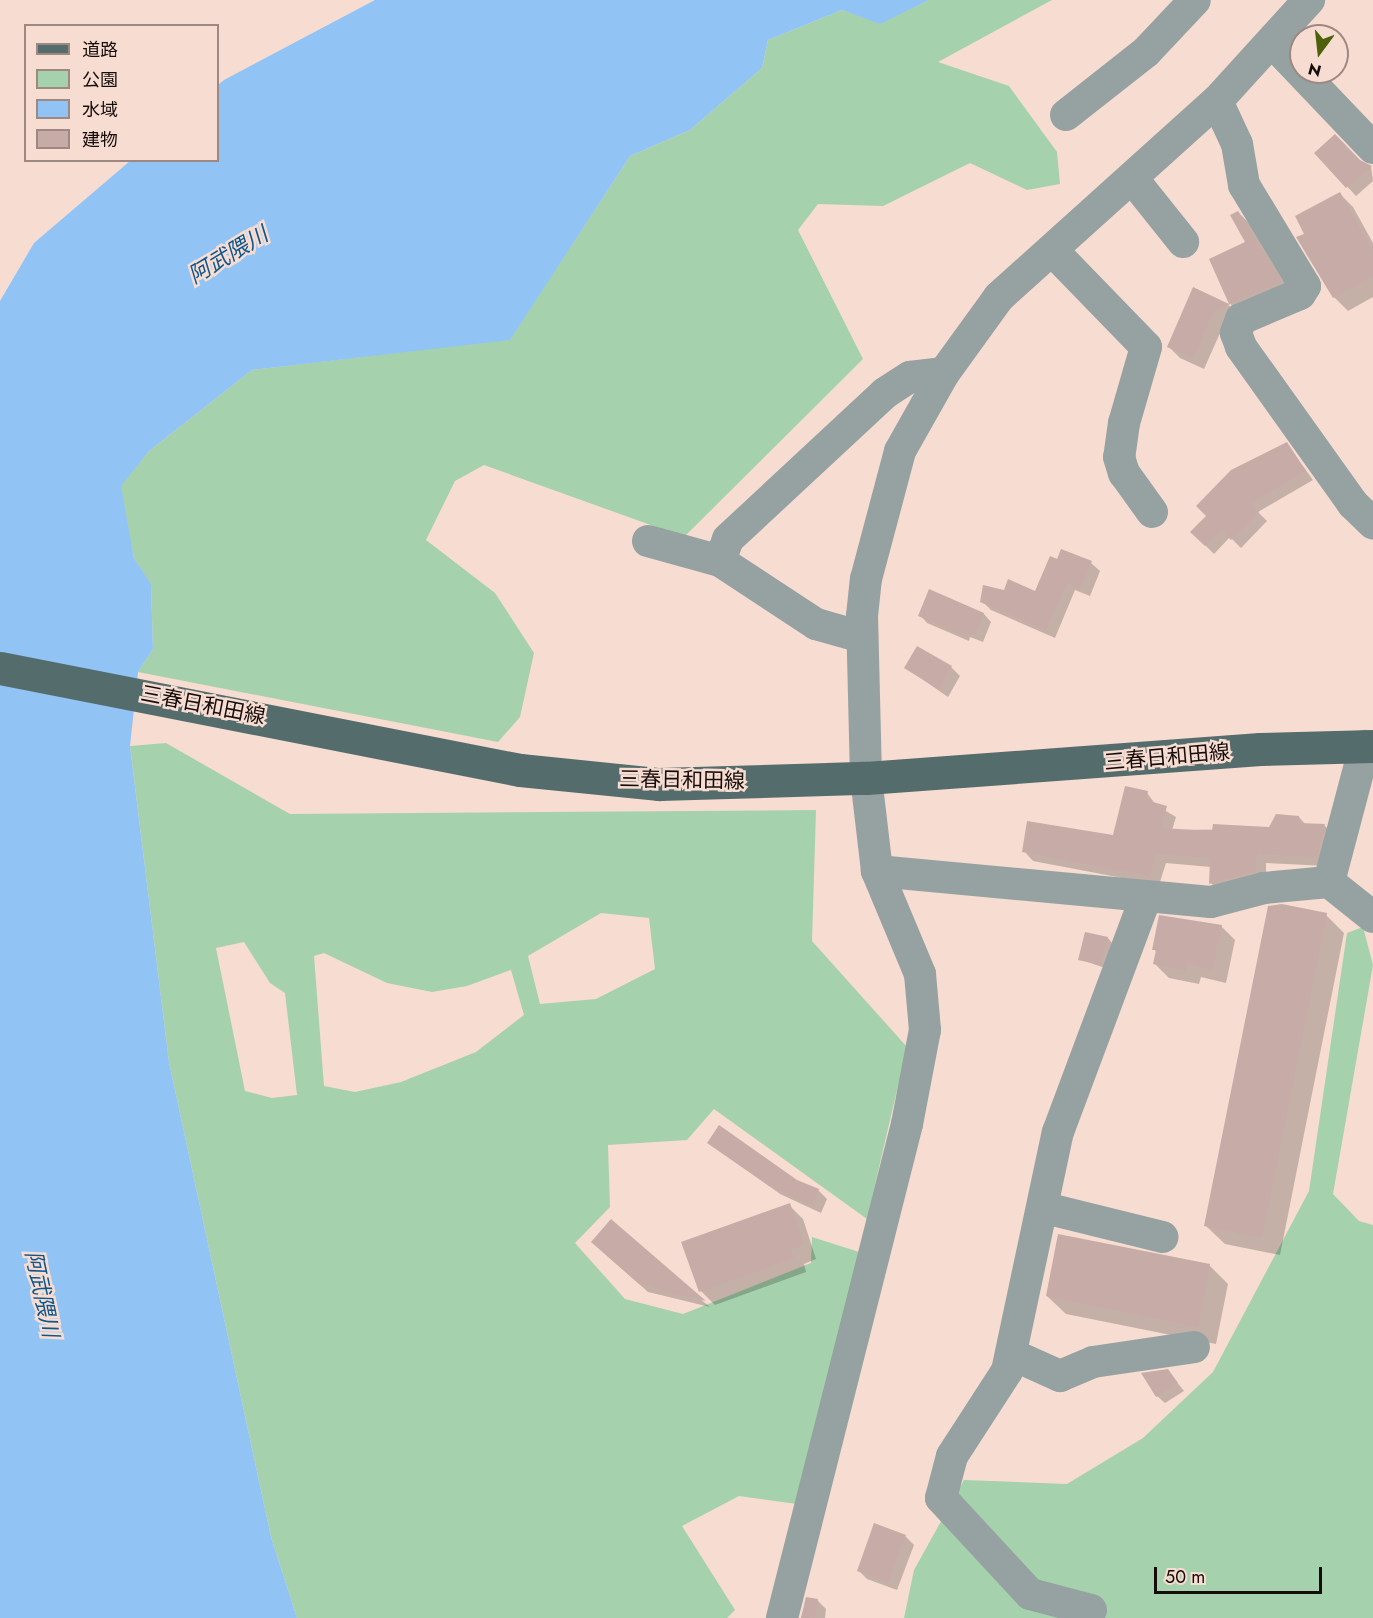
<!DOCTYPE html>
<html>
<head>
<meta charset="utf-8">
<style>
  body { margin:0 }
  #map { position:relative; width:1373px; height:1618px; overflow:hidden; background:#f7dcd2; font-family:Jost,"Noto Sans JP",sans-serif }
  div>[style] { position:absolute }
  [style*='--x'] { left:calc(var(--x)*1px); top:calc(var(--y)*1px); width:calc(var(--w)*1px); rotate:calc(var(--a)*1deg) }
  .green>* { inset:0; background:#a6d1ad }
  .water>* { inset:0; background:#91c4f4 }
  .shadow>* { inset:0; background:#0003 }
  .building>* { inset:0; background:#c7aba6 }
  .minor>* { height:32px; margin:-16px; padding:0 16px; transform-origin:16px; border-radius:16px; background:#95a2a1 }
  .major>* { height:33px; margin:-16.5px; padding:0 16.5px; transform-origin:16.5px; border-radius:16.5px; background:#546c6b }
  span { translate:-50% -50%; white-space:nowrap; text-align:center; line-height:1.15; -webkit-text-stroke:5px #f7dcd2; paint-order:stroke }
  .street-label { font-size:21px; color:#160d0a }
  .water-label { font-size:22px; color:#0e578d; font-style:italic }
  .legend { position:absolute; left:24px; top:24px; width:195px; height:138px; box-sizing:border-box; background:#f7dcd2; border:2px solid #9d8982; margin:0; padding:8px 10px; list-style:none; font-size:18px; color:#160d0a }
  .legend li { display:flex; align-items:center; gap:12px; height:30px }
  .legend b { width:30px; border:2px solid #9d8982 }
  .north { position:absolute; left:1289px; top:24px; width:60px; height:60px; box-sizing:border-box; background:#f7dcd2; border:2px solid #9d8982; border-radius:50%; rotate:195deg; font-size:16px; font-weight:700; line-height:24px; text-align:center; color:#160d0a }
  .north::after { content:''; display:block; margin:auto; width:21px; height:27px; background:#4e6109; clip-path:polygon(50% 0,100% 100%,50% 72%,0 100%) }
  .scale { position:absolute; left:1154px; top:1567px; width:168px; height:27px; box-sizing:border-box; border:3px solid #160d0a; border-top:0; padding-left:8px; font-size:18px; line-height:21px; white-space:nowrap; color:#160d0a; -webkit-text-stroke:4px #f7dcd2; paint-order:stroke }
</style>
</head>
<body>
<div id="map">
  <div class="green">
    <div style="clip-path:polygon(929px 0,1052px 0,938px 62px,1009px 86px,1057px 152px,1060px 184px,1027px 190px,970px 163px,883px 206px,818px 204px,798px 230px,863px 359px,684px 537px,484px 465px,455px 481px,426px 540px,495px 593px,534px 653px,520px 717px,498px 742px,138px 672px,153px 649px,151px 585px,134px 558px,120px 486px,149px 451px,252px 370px,510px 339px,630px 156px,690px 130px,762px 68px,768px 40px,842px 10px,880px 23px)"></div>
    <div style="clip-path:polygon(evenodd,166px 743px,290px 814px,816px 810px,812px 941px,907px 1047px,867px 1219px,714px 1109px,687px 1140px,608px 1145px,610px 1207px,575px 1243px,625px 1299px,683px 1314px,811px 1263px,812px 1237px,859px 1252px,797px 1504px,739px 1496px,682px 1526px,735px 1610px,727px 1618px,297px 1618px,271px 1537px,169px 1062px,130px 746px,166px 743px,601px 913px,649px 918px,655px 969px,596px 999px,540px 1004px,528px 956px,601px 913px,166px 743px,244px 942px,270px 983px,285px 993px,297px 1095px,272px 1098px,245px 1091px,216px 948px,244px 942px,166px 743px,324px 953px,387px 983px,432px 992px,467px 986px,511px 970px,524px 1015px,476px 1052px,401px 1082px,355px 1092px,324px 1086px,314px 956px,324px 953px)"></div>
    <div style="clip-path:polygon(1363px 927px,1373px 965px,1333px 1194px,1359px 1221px,1373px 1225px,1373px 1618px,904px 1618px,914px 1570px,964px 1480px,1067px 1484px,1143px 1438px,1213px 1372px,1309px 1191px,1347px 933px)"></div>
  </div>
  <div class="water">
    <div style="clip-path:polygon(375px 0,929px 0,880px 24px,842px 10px,768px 40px,762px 68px,690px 130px,630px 156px,510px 340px,252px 370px,149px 451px,121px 486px,134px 558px,151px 584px,153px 649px,138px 672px,130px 746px,169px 1062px,271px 1537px,297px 1618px,0 1618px,0 301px,34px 243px,130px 161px,218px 160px,218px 85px,224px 80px)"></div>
  </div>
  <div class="shadow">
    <div style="clip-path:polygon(1316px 153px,1371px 167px,1373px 181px,1356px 196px)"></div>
    <div style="clip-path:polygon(1339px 193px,1353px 207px,1373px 243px,1373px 297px,1348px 311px,1334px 297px,1306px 234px)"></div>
    <div style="clip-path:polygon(1238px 212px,1250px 224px,1292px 294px,1225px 322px,1204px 369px,1180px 358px,1169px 347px,1194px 289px,1232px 307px,1211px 259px,1247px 243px)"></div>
    <div style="clip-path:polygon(1287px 444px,1313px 480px,1258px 512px,1267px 521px,1241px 548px,1230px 537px,1214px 554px,1192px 532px)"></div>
    <div style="clip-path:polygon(1058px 560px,1091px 563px,1100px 571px,1090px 596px,1075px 590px,1055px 638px,991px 610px,982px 601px,1005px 592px,1036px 593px)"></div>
    <div style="clip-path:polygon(930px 591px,984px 614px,991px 622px,983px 642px,970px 637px,969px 641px,927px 623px,920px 615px)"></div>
    <div style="clip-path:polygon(951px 667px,960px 676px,948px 697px,906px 668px)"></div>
    <div style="clip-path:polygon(1147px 793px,1156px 805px,1176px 817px,1172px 830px,1270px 829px,1299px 817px,1306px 825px,1325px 826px,1334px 835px,1327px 866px,1266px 863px,1266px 881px,1221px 893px,1211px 883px,1211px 867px,1166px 863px,1159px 885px,1033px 861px,1024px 851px,1114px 837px)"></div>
    <div style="clip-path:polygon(1326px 915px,1344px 933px,1280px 1255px,1225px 1244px,1206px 1226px)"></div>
    <div style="clip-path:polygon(1221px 926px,1235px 940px,1226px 983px,1201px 977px,1199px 984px,1169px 978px,1155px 964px,1157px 953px,1154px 949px)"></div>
    <div style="clip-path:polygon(1108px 938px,1112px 943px,1105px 968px,1079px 959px)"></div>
    <div style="clip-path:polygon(709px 1142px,818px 1190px,827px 1199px,821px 1213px,780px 1194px)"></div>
    <div style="clip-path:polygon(789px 1205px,803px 1219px,816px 1259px,804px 1264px,806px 1272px,715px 1305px,701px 1291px,683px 1243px)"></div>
    <div style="clip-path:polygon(611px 1221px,705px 1303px,710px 1307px,648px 1292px,601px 1250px)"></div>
    <div style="clip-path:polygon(1210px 1266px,1228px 1284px,1216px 1344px,1066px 1314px,1047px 1296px)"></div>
    <div style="clip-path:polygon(1168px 1371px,1184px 1391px,1165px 1403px,1157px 1396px)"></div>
    <div style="clip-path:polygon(905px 1536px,914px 1545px,897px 1590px,867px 1579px,858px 1570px)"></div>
    <div style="clip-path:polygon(807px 1599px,817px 1600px,826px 1609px,825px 1618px,801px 1618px)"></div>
  </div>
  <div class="building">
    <div style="clip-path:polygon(1335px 134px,1360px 160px,1372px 166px,1346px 188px,1314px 153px)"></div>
    <div style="clip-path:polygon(1340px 192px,1373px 252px,1373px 276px,1333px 298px,1296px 237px,1304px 234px,1295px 216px)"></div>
    <div style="clip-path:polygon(1238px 211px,1282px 282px,1214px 311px,1193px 358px,1167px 347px,1193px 287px,1229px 304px,1209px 259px,1245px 242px,1230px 215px)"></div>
    <div style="clip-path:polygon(1287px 442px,1306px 471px,1251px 503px,1259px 512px,1231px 540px,1221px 530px,1205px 546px,1190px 532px,1206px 516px,1196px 506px,1231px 470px)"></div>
    <div style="clip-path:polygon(1061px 549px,1092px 561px,1081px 588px,1067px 583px,1046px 630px,980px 602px,983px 585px,1004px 590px,1008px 579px,1035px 591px,1050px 556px,1057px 559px)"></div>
    <div style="clip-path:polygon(929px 589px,984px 613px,975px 635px,962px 631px,961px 634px,918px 616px)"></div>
    <div style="clip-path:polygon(917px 646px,952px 666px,938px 689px,904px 668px)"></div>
    <div style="clip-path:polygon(1125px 786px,1148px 791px,1146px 800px,1167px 806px,1161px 828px,1212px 831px,1213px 824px,1269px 827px,1276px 814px,1299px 816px,1299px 823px,1325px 824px,1317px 857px,1257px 854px,1256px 871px,1209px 884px,1210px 858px,1156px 854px,1150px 876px,1022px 852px,1027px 821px,1113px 835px)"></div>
    <div style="clip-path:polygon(1282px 904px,1327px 913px,1262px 1238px,1204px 1226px,1268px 906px)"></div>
    <div style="clip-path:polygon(1159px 915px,1222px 925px,1212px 970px,1187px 964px,1186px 971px,1153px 964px,1156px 950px,1152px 950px)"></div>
    <div style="clip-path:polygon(1085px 932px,1108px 937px,1101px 965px,1078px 960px)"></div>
    <div style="clip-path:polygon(719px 1125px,797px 1180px,819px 1189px,812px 1205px,769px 1186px,707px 1143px)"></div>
    <div style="clip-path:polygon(790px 1203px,804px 1245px,791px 1250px,794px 1258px,699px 1292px,681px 1242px)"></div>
    <div style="clip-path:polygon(611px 1219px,706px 1301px,639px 1284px,591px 1242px)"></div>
    <div style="clip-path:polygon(1058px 1234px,1210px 1264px,1198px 1327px,1046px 1296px)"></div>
    <div style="clip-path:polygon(1168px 1369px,1178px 1383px,1156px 1397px,1141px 1373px)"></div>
    <div style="clip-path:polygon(874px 1523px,906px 1535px,888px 1582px,857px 1571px)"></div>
    <div style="clip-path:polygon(806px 1597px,818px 1599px,815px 1618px,801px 1618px)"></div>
  </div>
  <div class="minor">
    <div style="--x:1273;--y:43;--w:145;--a:46.4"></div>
    <div style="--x:1217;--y:101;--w:47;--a:65.1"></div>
    <div style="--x:1237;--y:144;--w:42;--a:80.3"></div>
    <div style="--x:1244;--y:185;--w:118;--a:58.9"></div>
    <div style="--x:1305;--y:286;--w:9;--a:122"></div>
    <div style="--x:1300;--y:294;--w:64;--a:157"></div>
    <div style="--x:1241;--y:319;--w:15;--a:110"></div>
    <div style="--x:1236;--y:333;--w:15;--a:70"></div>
    <div style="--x:1241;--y:347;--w:193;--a:54.5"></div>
    <div style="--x:1353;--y:504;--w:28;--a:44"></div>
    <div style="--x:1066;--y:115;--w:102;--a:-38.2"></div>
    <div style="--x:1146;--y:52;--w:71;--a:-46.7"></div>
    <div style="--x:1132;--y:178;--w:82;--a:51.4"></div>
    <div style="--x:1052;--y:250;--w:135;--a:45.9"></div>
    <div style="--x:1146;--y:347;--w:79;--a:106.1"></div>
    <div style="--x:1124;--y:423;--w:34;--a:98"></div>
    <div style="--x:1119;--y:457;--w:17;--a:73"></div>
    <div style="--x:1124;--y:473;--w:48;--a:54.3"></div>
    <div style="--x:648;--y:541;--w:75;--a:15.5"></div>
    <div style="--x:720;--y:561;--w:115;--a:33.3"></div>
    <div style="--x:816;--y:624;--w:48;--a:15.8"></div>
    <div style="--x:720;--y:561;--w:23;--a:-70"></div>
    <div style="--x:728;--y:539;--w:214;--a:-42.9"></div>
    <div style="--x:885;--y:393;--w:30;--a:-33"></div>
    <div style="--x:910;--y:377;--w:34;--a:-7"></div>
    <div style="--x:877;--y:871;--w:335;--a:5.3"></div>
    <div style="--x:1211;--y:902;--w:55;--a:-14.8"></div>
    <div style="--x:1264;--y:888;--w:65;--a:-5.3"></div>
    <div style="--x:1329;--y:882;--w:56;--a:38.5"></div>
    <div style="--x:1329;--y:882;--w:141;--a:-75.2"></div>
    <div style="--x:1045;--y:1208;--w:121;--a:13.9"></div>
    <div style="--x:1011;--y:1354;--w:54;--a:24.2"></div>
    <div style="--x:1060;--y:1376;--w:36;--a:-23"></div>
    <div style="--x:1093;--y:1362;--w:102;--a:-8.4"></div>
    <div style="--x:1091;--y:1610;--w:63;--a:-165.3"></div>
    <div style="--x:1030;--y:1594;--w:131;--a:-132.8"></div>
    <div style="--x:941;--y:1498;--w:43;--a:-75.3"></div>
    <div style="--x:952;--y:1456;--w:101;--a:-57.1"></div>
    <div style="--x:1007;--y:1371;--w:244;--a:-78"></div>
    <div style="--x:1058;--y:1132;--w:251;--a:-69.5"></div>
    <div style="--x:782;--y:1618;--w:510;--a:-75.8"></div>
    <div style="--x:907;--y:1124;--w:96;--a:-79.2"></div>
    <div style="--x:925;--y:1030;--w:56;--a:-95.1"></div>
    <div style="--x:920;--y:974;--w:112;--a:-112.7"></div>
    <div style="--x:877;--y:871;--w:94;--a:-96.7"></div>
    <div style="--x:866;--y:778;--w:162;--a:-91.4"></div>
    <div style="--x:862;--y:616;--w:37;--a:-84"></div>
    <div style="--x:866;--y:579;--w:132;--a:-75.1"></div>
    <div style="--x:900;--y:451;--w:90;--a:-60.6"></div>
    <div style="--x:944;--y:373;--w:94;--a:-54.1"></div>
    <div style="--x:999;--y:297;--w:293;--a:-42"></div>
    <div style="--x:1217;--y:101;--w:137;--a:-47.7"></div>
  </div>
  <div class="major">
    <div style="--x:0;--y:668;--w:530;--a:11.1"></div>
    <div style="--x:520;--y:770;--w:140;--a:5.8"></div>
    <div style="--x:659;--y:784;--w:207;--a:-1.7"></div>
    <div style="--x:866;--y:778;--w:395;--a:-4.2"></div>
    <div style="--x:1260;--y:749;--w:113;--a:-1.5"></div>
  </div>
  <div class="street-label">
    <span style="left:203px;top:705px;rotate:11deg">三春日和田線</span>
    <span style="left:1167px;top:757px;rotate:-5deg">三春日和田線</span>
    <span style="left:682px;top:780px;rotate:1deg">三春日和田線</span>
  </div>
  <div class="water-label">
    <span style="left:228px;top:255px;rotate:-31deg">阿武隈川</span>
    <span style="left:42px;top:1294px;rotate:78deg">阿武隈川</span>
  </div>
  <ul class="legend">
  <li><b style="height:8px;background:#546c6b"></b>道路</li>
  <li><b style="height:16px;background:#a6d1ad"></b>公園</li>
  <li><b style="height:16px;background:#91c4f4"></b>水域</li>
  <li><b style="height:16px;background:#c7aba6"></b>建物</li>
  </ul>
  <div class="north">N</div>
  <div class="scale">50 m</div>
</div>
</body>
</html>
